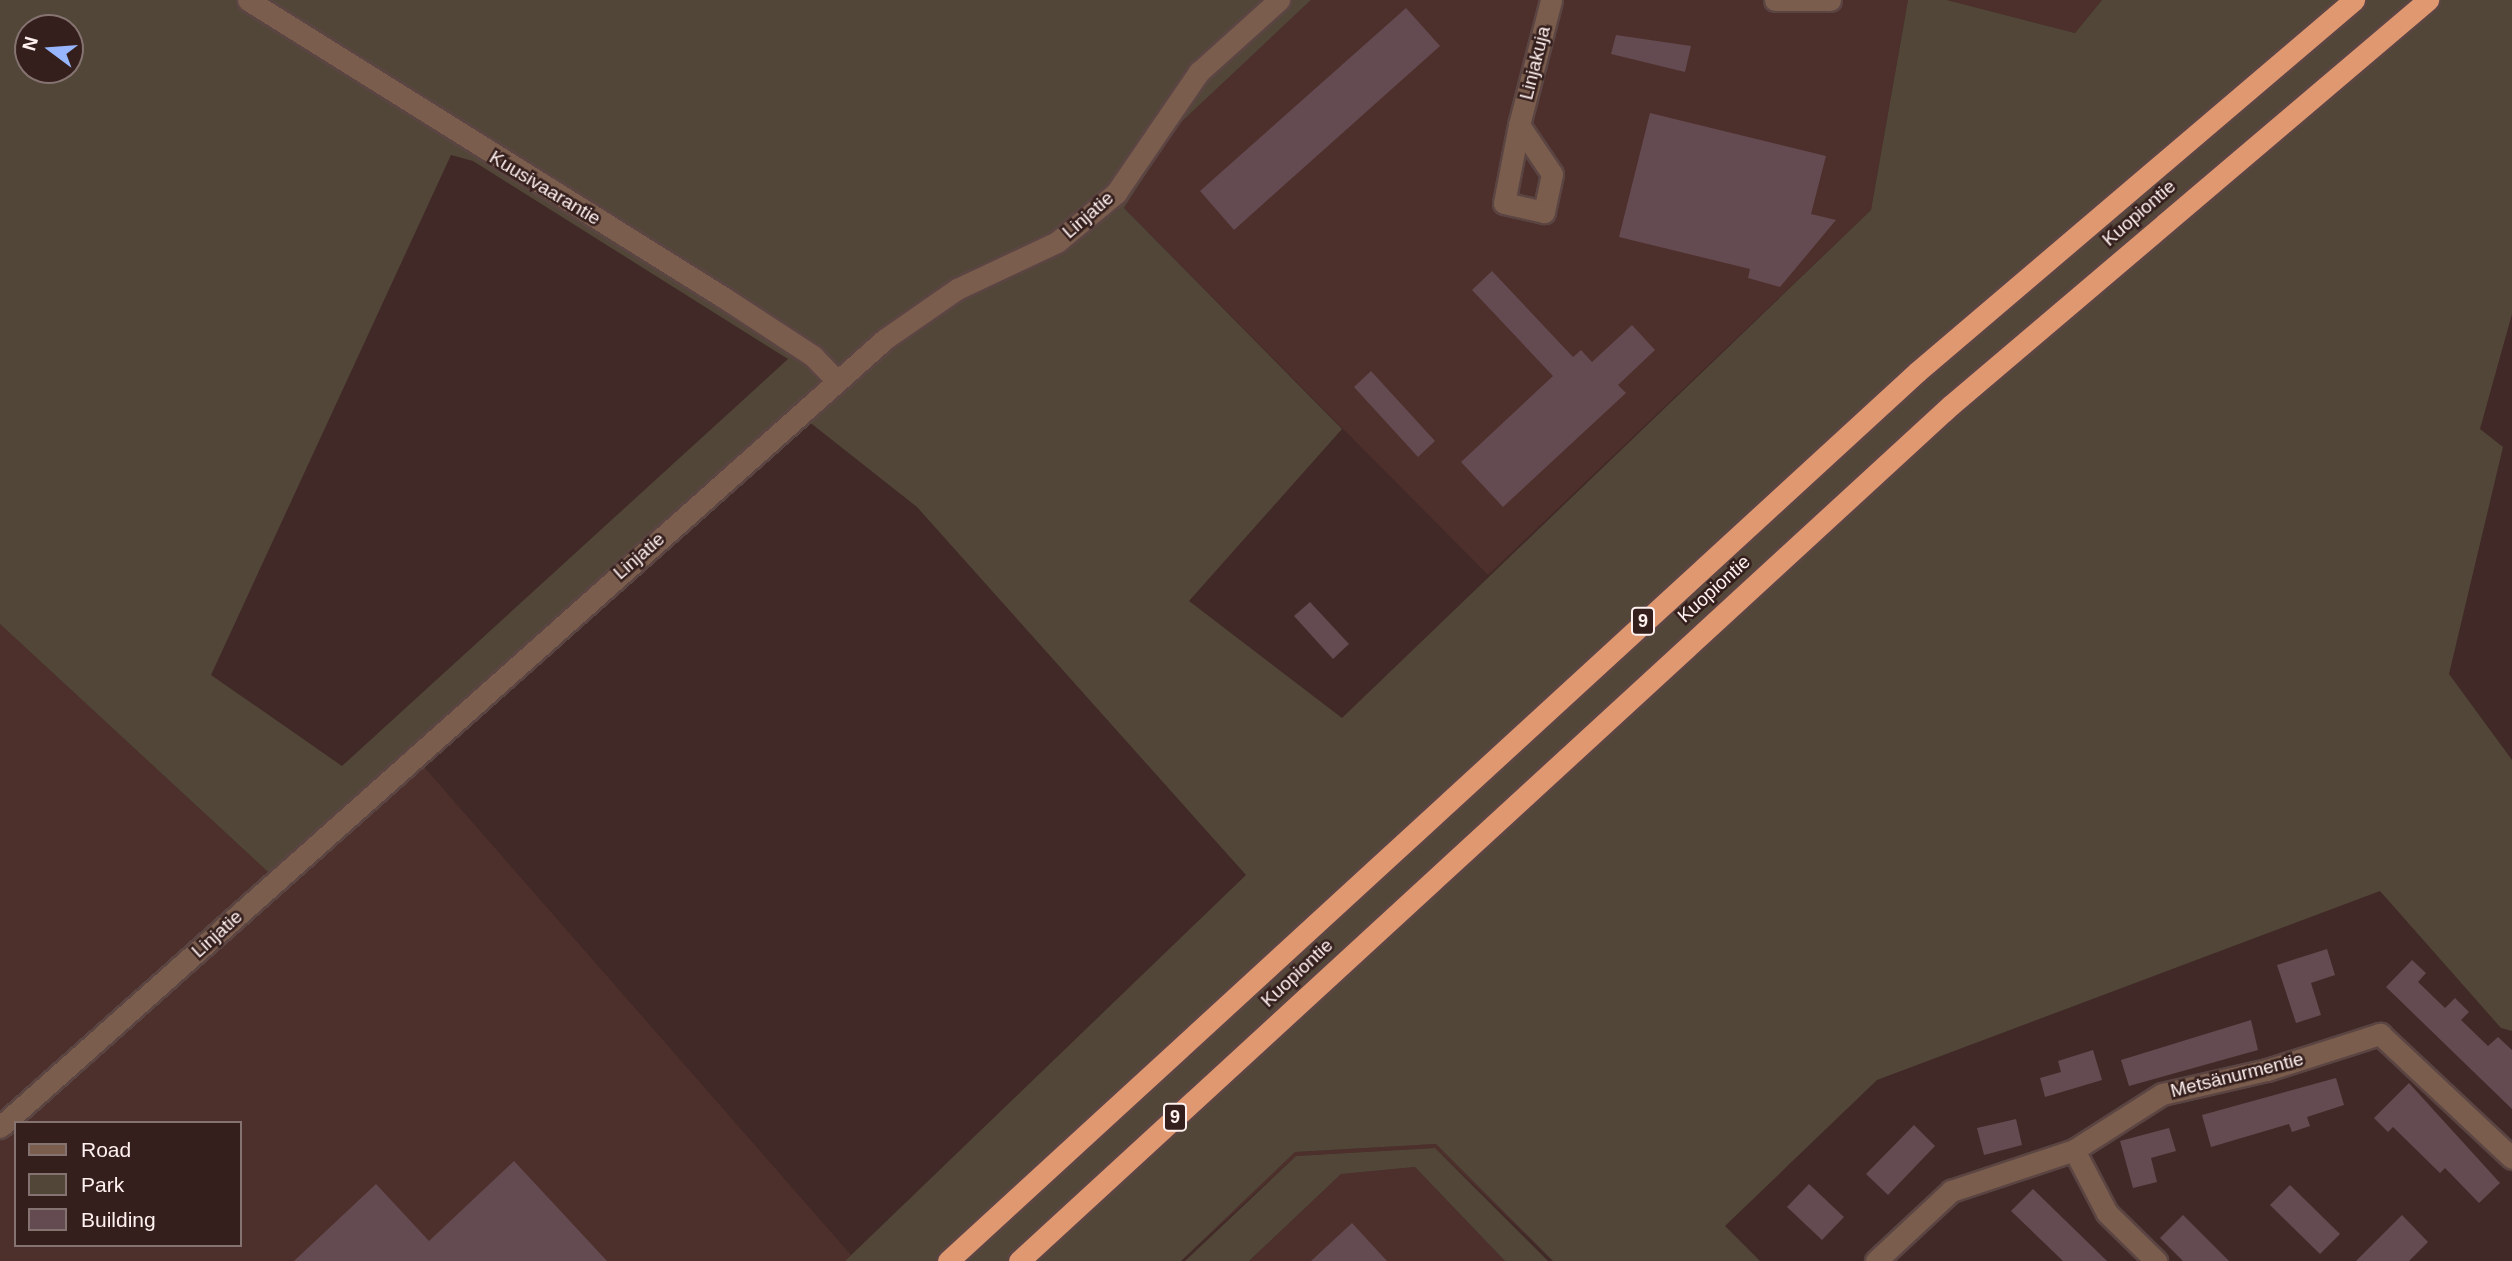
<!DOCTYPE html>
<html>
<head>
<meta charset="utf-8">
<style>
  body { margin:0 }
  #map { position:relative; width:2512px; height:1261px; overflow:hidden; background:#402927; font-family:Helvetica,sans-serif }
  div>[style] { position:absolute }
  [style*='--x'] { left:calc(var(--x)*1px); top:calc(var(--y)*1px); width:calc(var(--w)*1px); rotate:calc(var(--a)*1deg) }
  .built>* { inset:0; background:#4d2f2c }
  .green>* { inset:0; background:#514637 }
  .building>* { inset:0; background:#644b51 }
  .roads { filter:drop-shadow(2px 0 #5b4543) drop-shadow(-2px 0 #5b4543) drop-shadow(0 2px #5b4543) drop-shadow(0 -2px #5b4543) }
  .minor>* { height:21px; margin:-10.5px; padding:0 10.5px; transform-origin:10.5px; border-radius:10.5px; background:#7a5d4d }
  .highway>* { height:21px; margin:-10.5px; padding:0 10.5px; transform-origin:10.5px; border-radius:10.5px; background:#e09870 }
  span { translate:-50% -50%; white-space:nowrap; text-align:center; line-height:1.15; -webkit-text-stroke:5px #351f1d; paint-order:stroke }
  .shield-label span { padding:2px 5px; background:#351f1d; border:2px solid; border-radius:5px; -webkit-text-stroke-width:0 }
  .shield-label { font-size:18px; color:#fef1f0; font-weight:700 }
  .street-label { font-size:19px; color:#fef1f0 }
  .legend { position:absolute; left:14px; top:1121px; width:228px; height:126px; box-sizing:border-box; background:#351f1d; border:2px solid #857371; margin:0; padding:9px 12px; list-style:none; font-size:21px; color:#fef1f0 }
  .legend li { display:flex; align-items:center; gap:14px; height:35px }
  .legend b { width:35px; border:2px solid #857371 }
  .north { position:absolute; left:14px; top:14px; width:70px; height:70px; box-sizing:border-box; background:#351f1d; border:2px solid #857371; border-radius:50%; rotate:286deg; font-size:19px; font-weight:700; line-height:28px; text-align:center; color:#fef1f0 }
  .north::after { content:''; display:block; margin:auto; width:24px; height:32px; background:#97b6fd; clip-path:polygon(50% 0,100% 100%,50% 72%,0 100%) }
</style>
</head>
<body>
<div id="map">
  <div class="built">
    <div style="clip-path:polygon(1311px 0,1908px 0,1871px 210px,1488px 575px,1124px 208px,1176px 127px)"></div>
    <div style="clip-path:polygon(1947px 0,2102px 0,2075px 33px)"></div>
    <div style="clip-path:polygon(evenodd,0 624px,280px 883px,418px 760px,851px 1255px,845px 1261px,0 1261px,0 624px,16px 1123px,240px 1123px,240px 1245px,16px 1245px,16px 1123px)"></div>
    <div style="clip-path:polygon(1436px 1144px,1553px 1261px,1435px 1148px,1296px 1156px,1181px 1261px,1295px 1152px)"></div>
    <div style="clip-path:polygon(1415px 1167px,1505px 1261px,1249px 1261px,1341px 1174px)"></div>
  </div>
  <div class="green">
    <div style="clip-path:polygon(evenodd,0 0,1311px 0,1176px 127px,1124px 208px,1342px 429px,1189px 601px,1342px 718px,1871px 210px,1908px 0,1947px 0,2075px 33px,2102px 0,2512px 0,2512px 314px,2480px 429px,2503px 447px,2449px 674px,2512px 760px,2512px 1031px,2501px 1028px,2380px 891px,1877px 1080px,1725px 1226px,1760px 1261px,1553px 1261px,1436px 1144px,1295px 1152px,1181px 1261px,845px 1261px,1246px 875px,917px 507px,803px 417px,280px 883px,0 624px,0 0,28px 28px,70px 28px,70px 70px,28px 70px,28px 28px,0 0,451px 155px,473px 161px,788px 359px,342px 766px,211px 675px,451px 155px)"></div>
    <div style="clip-path:polygon(1435px 1148px,1548px 1261px,1505px 1261px,1415px 1167px,1341px 1174px,1249px 1261px,1185px 1261px,1296px 1156px)"></div>
  </div>
  <div class="building">
    <div style="clip-path:polygon(1406px 8px,1440px 46px,1234px 230px,1200px 191px)"></div>
    <div style="clip-path:polygon(1616px 35px,1691px 46px,1685px 72px,1611px 54px)"></div>
    <div style="clip-path:polygon(1650px 113px,1826px 156px,1811px 214px,1836px 220px,1780px 287px,1748px 278px,1750px 269px,1619px 237px)"></div>
    <div style="clip-path:polygon(1492px 271px,1573px 357px,1581px 350px,1592px 362px,1632px 325px,1655px 350px,1618px 385px,1626px 393px,1503px 507px,1461px 462px,1553px 376px,1472px 290px)"></div>
    <div style="clip-path:polygon(1371px 371px,1435px 441px,1418px 457px,1354px 387px)"></div>
    <div style="clip-path:polygon(1310px 602px,1349px 644px,1333px 659px,1294px 616px)"></div>
    <div style="clip-path:polygon(2327px 949px,2335px 975px,2311px 983px,2321px 1015px,2296px 1023px,2277px 965px)"></div>
    <div style="clip-path:polygon(2412px 960px,2426px 973px,2418px 982px,2445px 1008px,2455px 998px,2469px 1012px,2461px 1020px,2488px 1046px,2498px 1037px,2512px 1050px,2512px 1109px,2386px 987px)"></div>
    <div style="clip-path:polygon(2251px 1020px,2258px 1050px,2129px 1086px,2121px 1060px)"></div>
    <div style="clip-path:polygon(2093px 1050px,2102px 1080px,2045px 1097px,2040px 1078px,2061px 1072px,2058px 1061px)"></div>
    <div style="clip-path:polygon(2336px 1078px,2344px 1105px,2307px 1117px,2310px 1126px,2292px 1132px,2289px 1124px,2211px 1147px,2202px 1115px)"></div>
    <div style="clip-path:polygon(2409px 1083px,2500px 1183px,2479px 1203px,2445px 1168px,2440px 1173px,2393px 1127px,2388px 1132px,2374px 1118px)"></div>
    <div style="clip-path:polygon(2016px 1119px,2022px 1145px,1984px 1155px,1977px 1128px)"></div>
    <div style="clip-path:polygon(1914px 1125px,1935px 1146px,1888px 1195px,1866px 1174px)"></div>
    <div style="clip-path:polygon(2169px 1128px,2176px 1151px,2151px 1158px,2157px 1182px,2133px 1188px,2120px 1141px)"></div>
    <div style="clip-path:polygon(514px 1161px,607px 1261px,294px 1261px,376px 1184px,429px 1241px)"></div>
    <div style="clip-path:polygon(1809px 1184px,1844px 1217px,1822px 1240px,1787px 1207px)"></div>
    <div style="clip-path:polygon(2290px 1185px,2340px 1234px,2320px 1254px,2270px 1205px)"></div>
    <div style="clip-path:polygon(2033px 1189px,2107px 1261px,2063px 1261px,2011px 1211px)"></div>
    <div style="clip-path:polygon(2183px 1215px,2229px 1261px,2183px 1261px,2160px 1238px)"></div>
    <div style="clip-path:polygon(2402px 1215px,2428px 1242px,2409px 1261px,2356px 1261px)"></div>
    <div style="clip-path:polygon(1352px 1223px,1387px 1261px,1311px 1261px)"></div>
  </div>
  <div class="roads">
    <div class="minor">
      <div style="--x:248;--y:0;--w:560;--a:32.02"></div>
      <div style="--x:723;--y:297;--w:108;--a:33.2"></div>
      <div style="--x:813;--y:356;--w:35;--a:46"></div>
      <div style="--x:1775;--y:0;--w:55;--a:0"></div>
      <div style="--x:1519;--y:125;--w:59;--a:56"></div>
      <div style="--x:1552;--y:174;--w:39;--a:102"></div>
      <div style="--x:1544;--y:212;--w:41;--a:-167.3"></div>
      <div style="--x:1504;--y:203;--w:79;--a:-79.1"></div>
      <div style="--x:1519;--y:125;--w:129;--a:-75.6"></div>
      <div style="--x:0;--y:1127;--w:1185;--a:-41.68"></div>
      <div style="--x:885;--y:339;--w:88;--a:-34.8"></div>
      <div style="--x:957;--y:289;--w:110;--a:-25.2"></div>
      <div style="--x:1057;--y:242;--w:77;--a:-39.7"></div>
      <div style="--x:1116;--y:193;--w:147;--a:-55.6"></div>
      <div style="--x:1199;--y:72;--w:108;--a:-42"></div>
      <div style="--x:2074;--y:1150;--w:71;--a:62.4"></div>
      <div style="--x:2107;--y:1213;--w:69;--a:44.4"></div>
      <div style="--x:1876;--y:1261;--w:103;--a:-43"></div>
      <div style="--x:1951;--y:1191;--w:130;--a:-18.4"></div>
      <div style="--x:2074;--y:1150;--w:104;--a:-32.5"></div>
      <div style="--x:2162;--y:1094;--w:108;--a:-12.9"></div>
      <div style="--x:2267;--y:1070;--w:119;--a:-17.7"></div>
      <div style="--x:2380;--y:1034;--w:181;--a:43.2"></div>
    </div>
    <div class="highway">
      <div style="--x:948;--y:1261;--w:1315;--a:-42.53"></div>
      <div style="--x:1917;--y:372;--w:574;--a:-40.41"></div>
      <div style="--x:1019;--y:1261;--w:1265;--a:-42.57"></div>
      <div style="--x:1951;--y:405;--w:626;--a:-40.33"></div>
    </div>
  </div>
  <div class="shield-label">
    <span style="left:1643px;top:621px">9</span>
    <span style="left:1175px;top:1117px">9</span>
  </div>
  <div class="street-label">
    <span style="left:1535px;top:63px;rotate:-76deg">Linjakuja</span>
    <span style="left:545px;top:188px;rotate:31deg">Kuusivaarantie</span>
    <span style="left:2139px;top:213px;rotate:-41deg">Kuopiontie</span>
    <span style="left:1088px;top:215px;rotate:-41deg">Linjatie</span>
    <span style="left:639px;top:556px;rotate:-41deg">Linjatie</span>
    <span style="left:1714px;top:589px;rotate:-42deg">Kuopiontie</span>
    <span style="left:217px;top:934px;rotate:-42deg">Linjatie</span>
    <span style="left:1297px;top:973px;rotate:-43deg">Kuopiontie</span>
    <span style="left:2237px;top:1075px;rotate:-14deg">Metsänurmentie</span>
  </div>
  <ul class="legend">
  <li><b style="height:9px;background:#7a5d4d"></b>Road</li>
  <li><b style="height:19px;background:#514637"></b>Park</li>
  <li><b style="height:19px;background:#644b51"></b>Building</li>
  </ul>
  <div class="north">N</div>
</div>
</body>
</html>
